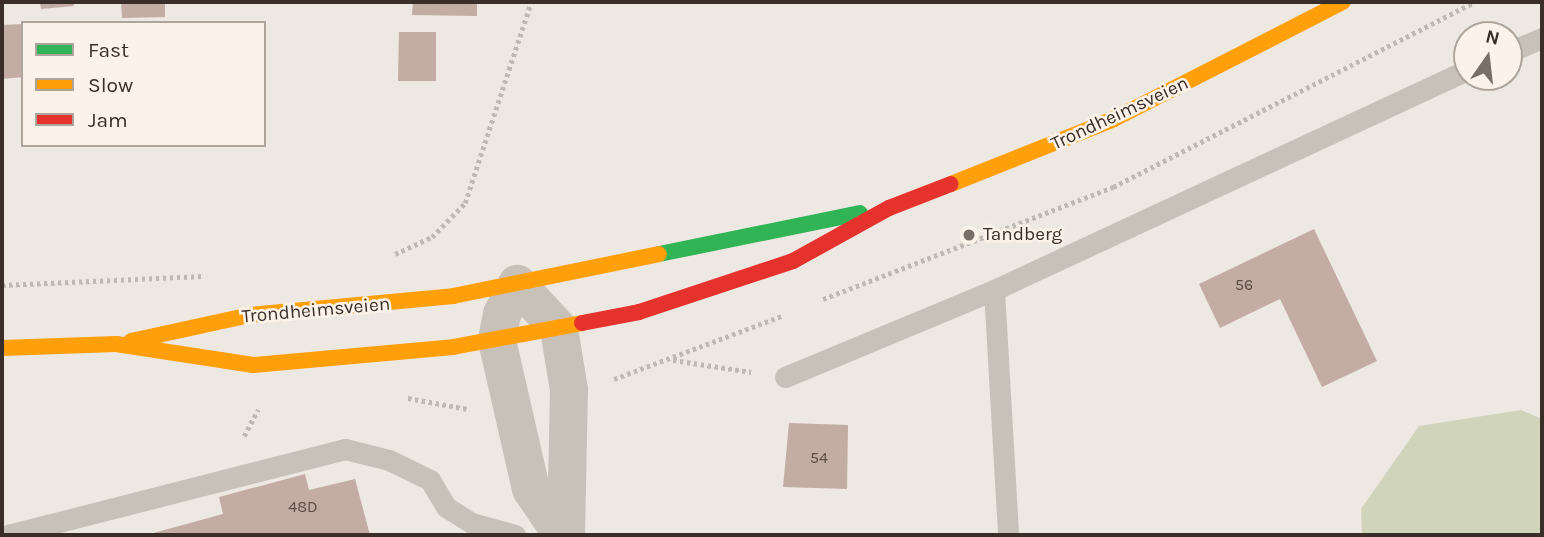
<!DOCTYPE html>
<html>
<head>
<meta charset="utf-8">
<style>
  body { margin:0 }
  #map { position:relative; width:1544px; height:537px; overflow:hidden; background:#eee8e2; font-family:Karla,sans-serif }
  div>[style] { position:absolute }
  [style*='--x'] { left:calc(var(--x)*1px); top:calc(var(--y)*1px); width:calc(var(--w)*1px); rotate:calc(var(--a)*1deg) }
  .green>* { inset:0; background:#cfd4bb }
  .building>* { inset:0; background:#c3aca3 }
  .path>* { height:4.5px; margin-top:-2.25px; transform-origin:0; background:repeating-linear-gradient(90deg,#c0b9b3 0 3.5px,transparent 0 7px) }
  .lane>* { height:21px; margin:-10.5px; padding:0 10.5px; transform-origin:10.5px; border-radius:10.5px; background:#c8c1ba }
  .street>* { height:38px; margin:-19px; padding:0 19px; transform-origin:19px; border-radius:19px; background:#c8c1ba }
  .fast>* { height:16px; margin:-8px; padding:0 8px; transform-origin:8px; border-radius:8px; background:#30b455 }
  .slow>* { height:16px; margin:-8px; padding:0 8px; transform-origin:8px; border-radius:8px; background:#ff9f0a }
  .jam>* { height:16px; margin:-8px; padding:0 8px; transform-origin:8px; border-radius:8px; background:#e5322d }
  .dots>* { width:19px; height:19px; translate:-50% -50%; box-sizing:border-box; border:4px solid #fbf3e9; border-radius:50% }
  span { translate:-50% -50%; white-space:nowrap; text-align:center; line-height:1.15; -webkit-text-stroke:5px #fbf3e9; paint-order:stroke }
  .number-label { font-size:16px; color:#5c4e47 }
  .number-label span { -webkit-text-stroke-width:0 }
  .street-label { font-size:19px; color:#392e28 }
  .poi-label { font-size:19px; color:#392e28 }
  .left { translate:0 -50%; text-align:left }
  .frame { position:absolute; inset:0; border:4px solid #392e28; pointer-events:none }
  .legend { position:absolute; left:21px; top:21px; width:245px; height:126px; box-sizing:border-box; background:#fbf3e9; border:2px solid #ada49c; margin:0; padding:9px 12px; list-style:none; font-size:21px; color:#392e28 }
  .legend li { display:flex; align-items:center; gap:14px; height:35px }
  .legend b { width:35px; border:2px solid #ada49c }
  .north { position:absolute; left:1453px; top:21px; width:70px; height:70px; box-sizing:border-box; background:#fbf3e9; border:2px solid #ada49c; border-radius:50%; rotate:14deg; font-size:19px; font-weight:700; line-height:28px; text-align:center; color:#392e28 }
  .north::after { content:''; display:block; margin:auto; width:24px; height:32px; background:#786f69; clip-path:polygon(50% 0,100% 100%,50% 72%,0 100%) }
</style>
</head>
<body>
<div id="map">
  <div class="green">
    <div style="clip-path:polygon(1521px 410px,1542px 419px,1542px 535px,1362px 535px,1361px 509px,1419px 426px)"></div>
  </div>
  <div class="building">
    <div style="clip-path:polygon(40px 2px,73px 2px,74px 6px,41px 9px)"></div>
    <div style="clip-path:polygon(121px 2px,165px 2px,165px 17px,122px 18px)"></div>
    <div style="clip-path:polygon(413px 2px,477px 2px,477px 16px,412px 15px)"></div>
    <div style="clip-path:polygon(23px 24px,23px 77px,2px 79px,2px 25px)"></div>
    <div style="clip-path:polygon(399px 32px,436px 32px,436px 81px,398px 81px)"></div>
    <div style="clip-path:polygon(1314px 229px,1377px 361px,1322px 387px,1280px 299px,1220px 328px,1199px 284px)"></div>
    <div style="clip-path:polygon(789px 423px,848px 425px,847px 489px,783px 487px)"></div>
    <div style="clip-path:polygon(305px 474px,309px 490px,355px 479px,370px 535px,146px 535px,223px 514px,219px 497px)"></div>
  </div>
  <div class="path">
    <div style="--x:395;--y:254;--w:41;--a:-24.7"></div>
    <div style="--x:432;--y:237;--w:47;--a:-45.9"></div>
    <div style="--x:465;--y:203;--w:212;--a:-71.8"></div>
    <div style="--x:2;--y:285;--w:201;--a:-2.6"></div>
    <div style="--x:823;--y:299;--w:311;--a:-21.1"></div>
    <div style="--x:1113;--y:187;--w:406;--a:-27.1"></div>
    <div style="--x:673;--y:360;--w:79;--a:8.7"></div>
    <div style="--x:614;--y:379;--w:179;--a:-20.6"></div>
    <div style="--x:408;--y:398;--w:61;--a:10.4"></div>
    <div style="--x:244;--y:436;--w:30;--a:-62"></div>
  </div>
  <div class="lane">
    <div style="--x:1509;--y:52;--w:36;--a:-23"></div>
    <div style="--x:994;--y:290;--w:245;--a:86.7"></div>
    <div style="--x:785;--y:377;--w:226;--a:-22.6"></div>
    <div style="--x:994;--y:290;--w:522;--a:-24.94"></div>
    <div style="--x:8;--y:535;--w:348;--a:-14.3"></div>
    <div style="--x:345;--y:449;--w:45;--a:14"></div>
    <div style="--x:389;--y:460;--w:46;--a:26"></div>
    <div style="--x:430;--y:480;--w:31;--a:59"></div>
    <div style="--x:446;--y:507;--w:31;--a:32"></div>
    <div style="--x:472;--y:523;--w:45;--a:15.6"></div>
  </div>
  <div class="street">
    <div style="--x:562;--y:535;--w:55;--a:-124"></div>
    <div style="--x:531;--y:489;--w:153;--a:-102.9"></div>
    <div style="--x:497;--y:340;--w:26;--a:-79"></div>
    <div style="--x:502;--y:314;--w:34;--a:-63"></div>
    <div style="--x:517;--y:284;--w:62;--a:47"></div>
    <div style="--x:559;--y:329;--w:62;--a:80.7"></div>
    <div style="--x:569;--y:390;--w:145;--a:91.2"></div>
  </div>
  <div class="fast">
    <div style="--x:659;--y:254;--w:205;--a:-11.5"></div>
  </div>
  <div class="slow">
    <div style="--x:951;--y:184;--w:175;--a:-21.7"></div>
    <div style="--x:1114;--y:119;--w:257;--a:-27.1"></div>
    <div style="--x:131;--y:341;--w:122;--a:-12.3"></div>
    <div style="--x:250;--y:315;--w:204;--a:-5.3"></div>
    <div style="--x:453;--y:296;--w:210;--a:-11.5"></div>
    <div style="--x:2;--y:348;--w:114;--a:-2"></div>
    <div style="--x:116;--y:344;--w:139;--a:8.7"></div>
    <div style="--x:253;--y:365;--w:201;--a:-5.1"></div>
    <div style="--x:453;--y:347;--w:131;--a:-10.5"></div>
  </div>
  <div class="jam">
    <div style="--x:582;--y:323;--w:58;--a:-10.9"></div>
    <div style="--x:639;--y:312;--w:162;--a:-18.3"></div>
    <div style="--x:793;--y:261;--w:110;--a:-28.9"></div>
    <div style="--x:889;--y:208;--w:66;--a:-21.2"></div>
  </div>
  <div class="dots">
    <div style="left:969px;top:235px;background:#786f69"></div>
  </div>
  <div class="number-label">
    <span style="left:1244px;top:285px">56</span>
    <span style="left:819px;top:458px">54</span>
    <span style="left:303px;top:507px">48D</span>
  </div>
  <div class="street-label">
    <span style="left:1120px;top:114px;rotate:-25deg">Trondheimsveien</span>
    <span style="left:316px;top:311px;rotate:-5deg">Trondheimsveien</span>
  </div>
  <div class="poi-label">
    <span class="left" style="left:983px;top:235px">Tandberg</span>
  </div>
  <div class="frame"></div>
  <ul class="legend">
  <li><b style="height:9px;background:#30b455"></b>Fast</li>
  <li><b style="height:9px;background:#ff9f0a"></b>Slow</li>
  <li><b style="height:9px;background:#e5322d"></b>Jam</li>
  </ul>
  <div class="north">N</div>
</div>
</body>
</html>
